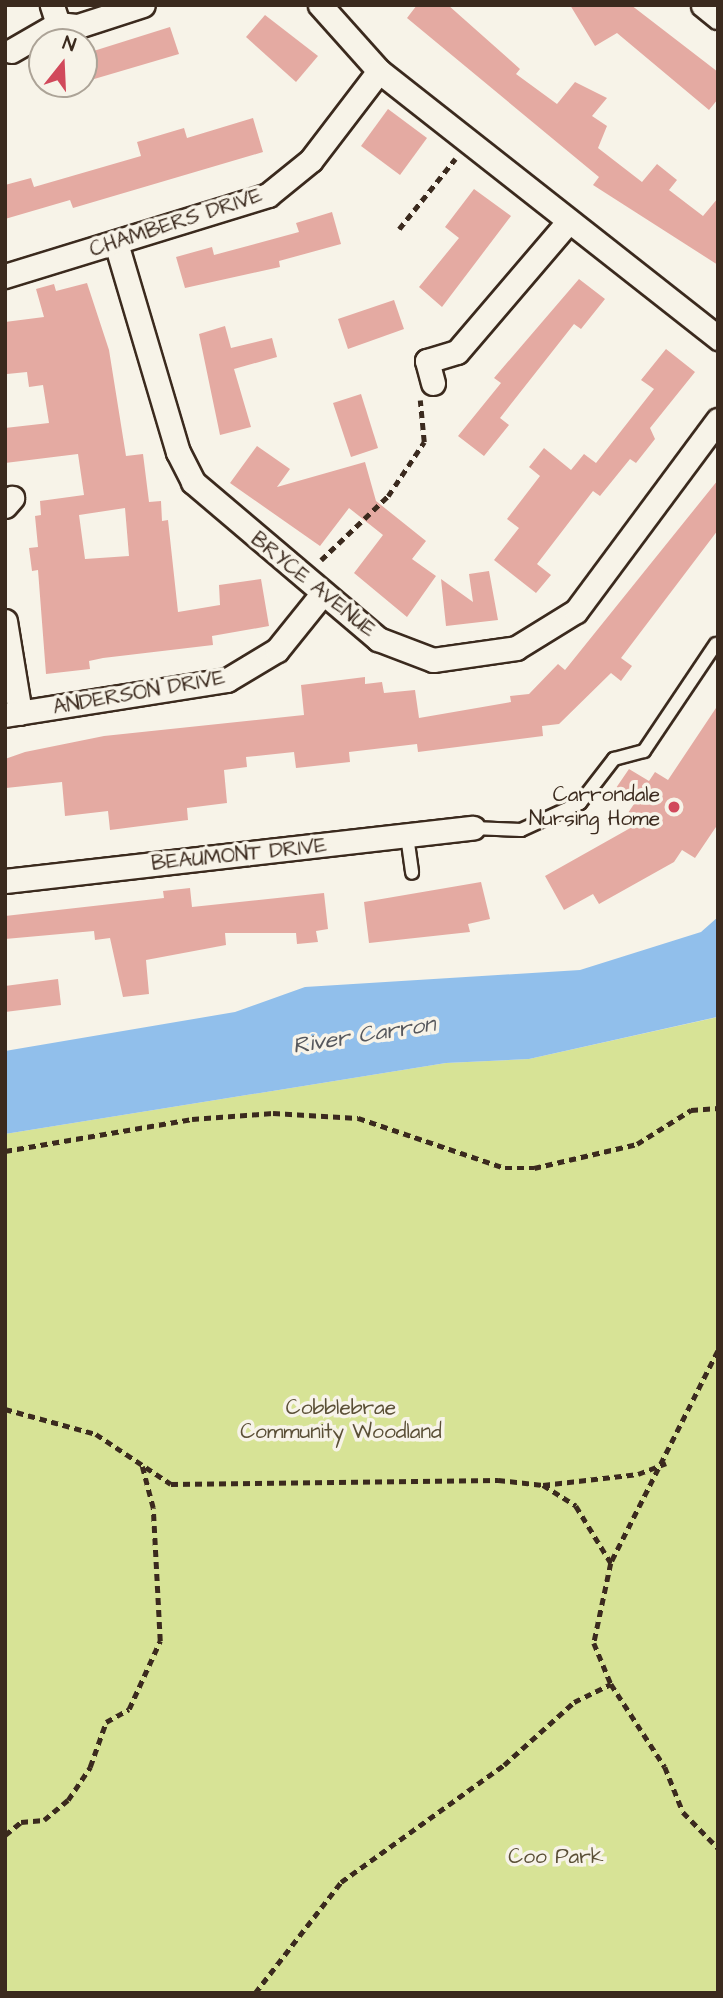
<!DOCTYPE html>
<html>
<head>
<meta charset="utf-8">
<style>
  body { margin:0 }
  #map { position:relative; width:723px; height:1998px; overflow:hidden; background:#f7f3e8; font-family:"Architects Daughter",sans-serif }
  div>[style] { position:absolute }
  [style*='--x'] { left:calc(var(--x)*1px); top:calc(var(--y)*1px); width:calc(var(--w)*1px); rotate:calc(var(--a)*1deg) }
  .green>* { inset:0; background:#d7e396 }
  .water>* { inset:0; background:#91bfeb }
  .building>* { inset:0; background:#e4aaa2 }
  .path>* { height:4.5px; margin-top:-2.25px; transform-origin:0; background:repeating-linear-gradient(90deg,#3b2a1e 0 7px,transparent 0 12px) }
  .roads { filter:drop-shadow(2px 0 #3b2a1e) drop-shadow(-2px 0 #3b2a1e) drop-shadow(0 2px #3b2a1e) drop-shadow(0 -2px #3b2a1e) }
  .lane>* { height:12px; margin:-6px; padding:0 6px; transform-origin:6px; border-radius:6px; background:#f7f3e8 }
  .street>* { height:23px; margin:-11.5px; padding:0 11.5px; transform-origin:11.5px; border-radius:11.5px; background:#f7f3e8 }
  .dots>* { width:19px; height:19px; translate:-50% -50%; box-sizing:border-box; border:4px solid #f7f3e8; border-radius:50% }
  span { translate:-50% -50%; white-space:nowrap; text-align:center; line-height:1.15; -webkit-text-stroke:7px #f7f3e8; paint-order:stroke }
  .street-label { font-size:21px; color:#3b2a1e }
  .poi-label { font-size:21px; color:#3b2a1e }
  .right { translate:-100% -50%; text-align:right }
  .park-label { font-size:21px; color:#5a4f36 }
  .water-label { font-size:23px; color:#55575c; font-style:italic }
  .frame { position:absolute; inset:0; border:7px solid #3b2a1e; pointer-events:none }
  .north { position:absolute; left:28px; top:28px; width:70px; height:70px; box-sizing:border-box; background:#f7f3e8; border:2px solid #aca397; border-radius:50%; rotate:18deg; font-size:19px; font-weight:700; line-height:28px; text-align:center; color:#3b2a1e }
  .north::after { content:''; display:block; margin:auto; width:24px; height:32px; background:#d1495b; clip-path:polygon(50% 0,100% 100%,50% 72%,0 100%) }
</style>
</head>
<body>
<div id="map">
  <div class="green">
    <div style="clip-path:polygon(718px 1017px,718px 1993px,5px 1993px,5px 1134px,446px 1063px,529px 1059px)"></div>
  </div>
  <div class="water">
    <div style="clip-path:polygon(718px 917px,717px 1017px,529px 1059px,446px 1063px,5px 1134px,5px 1051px,235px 1012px,305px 987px,580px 970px,701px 932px)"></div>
  </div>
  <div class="building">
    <div style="clip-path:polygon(417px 5px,448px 5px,520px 69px,516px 74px,557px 104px,575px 82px,607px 98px,592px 116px,607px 126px,598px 148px,642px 182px,657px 164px,677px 180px,669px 190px,703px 216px,718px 198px,718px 265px,593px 185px,599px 177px,407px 18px)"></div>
    <div style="clip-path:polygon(570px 5px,631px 5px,718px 72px,718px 99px,709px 110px,617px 33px,595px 46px)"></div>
    <div style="clip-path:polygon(265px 15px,318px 56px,296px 82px,246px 37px)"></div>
    <div style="clip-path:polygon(170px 27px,179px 54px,84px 82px,84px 54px)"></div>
    <div style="clip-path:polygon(388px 109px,427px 138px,400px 175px,361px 146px)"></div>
    <div style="clip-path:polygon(253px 118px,263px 152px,73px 208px,70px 200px,5px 219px,5px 185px,31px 178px,34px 187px,141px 156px,137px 142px,184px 128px,187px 138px)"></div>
    <div style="clip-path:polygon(474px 189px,511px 216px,442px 307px,419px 287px,459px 238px,445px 227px)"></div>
    <div style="clip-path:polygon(332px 212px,341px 244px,279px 261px,280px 267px,185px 288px,176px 257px,212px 247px,214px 255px,299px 232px,296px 223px)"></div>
    <div style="clip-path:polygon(579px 279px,605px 299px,581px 329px,574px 324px,500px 418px,509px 425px,484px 456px,458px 436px,501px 383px,494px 378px)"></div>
    <div style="clip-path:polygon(evenodd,87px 283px,109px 350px,126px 456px,143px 454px,149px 502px,161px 501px,162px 521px,168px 520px,178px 612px,220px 605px,219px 585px,261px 579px,269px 626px,212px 636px,213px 645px,103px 658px,89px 661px,90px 669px,46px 674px,38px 570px,32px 571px,29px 548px,38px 547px,35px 516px,41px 515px,40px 501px,84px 495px,78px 454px,5px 463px,5px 428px,49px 423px,43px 385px,29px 387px,27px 372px,7px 374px,5px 322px,44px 317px,36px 289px,54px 284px,56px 291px,87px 283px,125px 508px,129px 556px,85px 559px,79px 515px,125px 508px)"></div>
    <div style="clip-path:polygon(394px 300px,404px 329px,348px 349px,338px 319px)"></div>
    <div style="clip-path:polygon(225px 326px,231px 348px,272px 338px,277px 357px,234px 369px,251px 427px,220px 435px,199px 334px)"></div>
    <div style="clip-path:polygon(666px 349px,695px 372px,650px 428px,655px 439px,636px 463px,630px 459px,600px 496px,593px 491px,537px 564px,551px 575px,536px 593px,494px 560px,519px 528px,507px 519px,540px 476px,529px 467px,544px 448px,571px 470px,584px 454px,596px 463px,654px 389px,641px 380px)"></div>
    <div style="clip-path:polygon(361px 394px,378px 448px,351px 457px,333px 403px)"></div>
    <div style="clip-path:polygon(257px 446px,290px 469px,277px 487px,365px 462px,376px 501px,426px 541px,412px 559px,436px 576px,407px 617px,354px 573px,383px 535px,349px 508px,320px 546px,230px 483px)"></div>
    <div style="clip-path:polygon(718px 480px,718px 530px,621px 658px,632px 666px,621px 681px,611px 673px,559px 724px,542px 726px,543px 736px,418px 752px,417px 744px,349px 752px,350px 762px,296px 768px,294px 752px,246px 757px,247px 767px,224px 770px,227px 803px,187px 808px,188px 820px,110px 830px,108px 811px,65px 816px,62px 782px,6px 788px,5px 759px,25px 752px,104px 736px,304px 715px,301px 685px,365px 677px,365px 684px,382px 682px,384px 693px,415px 690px,419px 718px,511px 702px,510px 696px,529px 694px,558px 664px,565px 670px)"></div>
    <div style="clip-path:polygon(489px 571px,498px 620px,446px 626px,441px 579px,473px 602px,469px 574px)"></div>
    <div style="clip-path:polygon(718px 705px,718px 824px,695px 858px,682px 850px,674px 862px,599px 904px,593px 894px,564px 910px,545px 876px,641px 822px,628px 813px,636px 801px,616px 788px,629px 769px,649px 781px,655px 772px,668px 780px)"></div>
    <div style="clip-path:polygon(481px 882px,490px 919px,468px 924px,470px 932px,369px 943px,364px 902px)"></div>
    <div style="clip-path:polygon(190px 888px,192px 907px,324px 893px,328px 929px,316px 931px,318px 942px,297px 944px,296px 933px,225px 933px,226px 945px,146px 960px,149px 994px,123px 997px,110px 938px,95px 940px,94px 931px,5px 939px,5px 916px,164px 898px,163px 891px)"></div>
    <div style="clip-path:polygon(58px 979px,61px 1005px,5px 1012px,5px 986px)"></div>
  </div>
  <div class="path">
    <div style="--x:399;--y:229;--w:90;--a:-51.3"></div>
    <div style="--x:321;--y:560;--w:93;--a:-43.7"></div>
    <div style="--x:388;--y:496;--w:65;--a:-56.3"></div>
    <div style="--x:424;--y:442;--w:42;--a:-95.4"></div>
    <div style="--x:5;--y:1151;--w:190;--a:-9.7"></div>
    <div style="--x:192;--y:1119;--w:81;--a:-4.2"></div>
    <div style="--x:273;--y:1113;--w:85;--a:3.4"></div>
    <div style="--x:358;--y:1118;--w:155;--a:18.8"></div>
    <div style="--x:505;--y:1168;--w:29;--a:0"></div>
    <div style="--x:534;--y:1168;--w:106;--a:-13.1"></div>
    <div style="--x:637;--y:1144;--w:64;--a:-32.2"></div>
    <div style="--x:691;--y:1110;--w:27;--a:-4"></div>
    <div style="--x:718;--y:1351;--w:237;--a:116.8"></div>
    <div style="--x:611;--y:1563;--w:82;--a:102"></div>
    <div style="--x:594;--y:1643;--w:44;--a:67.5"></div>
    <div style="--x:611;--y:1684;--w:99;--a:57"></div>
    <div style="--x:665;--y:1767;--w:48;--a:68.2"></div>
    <div style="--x:683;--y:1812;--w:50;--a:45.8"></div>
    <div style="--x:5;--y:1409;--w:94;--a:15.4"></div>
    <div style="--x:96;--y:1434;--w:90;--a:33.7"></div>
    <div style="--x:171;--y:1484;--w:327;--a:-0.7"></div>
    <div style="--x:498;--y:1480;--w:45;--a:6.3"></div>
    <div style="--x:543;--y:1485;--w:96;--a:-6.6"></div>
    <div style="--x:638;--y:1474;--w:30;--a:-21"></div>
    <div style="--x:543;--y:1485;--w:39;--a:32"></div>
    <div style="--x:576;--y:1506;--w:67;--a:58.4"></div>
    <div style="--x:5;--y:1835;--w:21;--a:-39"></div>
    <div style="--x:21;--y:1822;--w:23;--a:-5"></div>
    <div style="--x:44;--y:1820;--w:31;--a:-40"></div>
    <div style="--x:68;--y:1800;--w:40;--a:-56"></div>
    <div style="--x:90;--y:1767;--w:48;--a:-70.4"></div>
    <div style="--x:106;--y:1722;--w:26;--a:-29"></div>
    <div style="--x:129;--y:1709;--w:75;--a:-65.5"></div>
    <div style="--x:160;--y:1641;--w:133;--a:-93"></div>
    <div style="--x:153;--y:1508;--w:43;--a:-104.7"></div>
    <div style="--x:255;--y:1993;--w:140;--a:-52.2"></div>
    <div style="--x:341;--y:1882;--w:201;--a:-35.7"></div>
    <div style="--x:504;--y:1765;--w:94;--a:-42"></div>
    <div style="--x:574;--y:1702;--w:41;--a:-25.9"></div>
  </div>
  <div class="roads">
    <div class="lane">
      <div style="--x:473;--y:828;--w:48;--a:2.4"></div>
      <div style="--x:521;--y:830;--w:65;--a:-24.6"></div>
      <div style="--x:580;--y:803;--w:56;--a:-52.3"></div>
      <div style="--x:614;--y:759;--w:31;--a:-15"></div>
      <div style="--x:644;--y:751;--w:129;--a:-56.1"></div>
      <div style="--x:407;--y:836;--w:37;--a:82"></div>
    </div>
    <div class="street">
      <div style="--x:320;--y:5;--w:89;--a:48.2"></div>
      <div style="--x:379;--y:71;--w:432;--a:38.2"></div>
      <div style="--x:703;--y:5;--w:19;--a:39"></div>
      <div style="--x:58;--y:24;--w:20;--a:6"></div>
      <div style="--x:78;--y:26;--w:68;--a:-17.9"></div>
      <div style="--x:11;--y:51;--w:54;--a:-29.9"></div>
      <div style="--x:58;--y:24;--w:20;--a:-108"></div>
      <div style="--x:116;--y:243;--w:218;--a:73.5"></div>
      <div style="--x:178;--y:452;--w:34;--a:63"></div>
      <div style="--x:193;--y:482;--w:243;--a:40.3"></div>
      <div style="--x:378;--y:639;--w:59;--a:20.9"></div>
      <div style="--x:433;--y:660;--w:84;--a:-8.2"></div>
      <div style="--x:516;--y:648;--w:70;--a:-31.7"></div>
      <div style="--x:576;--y:611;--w:238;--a:-53.4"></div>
      <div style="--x:5;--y:276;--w:275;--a:-17.1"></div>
      <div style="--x:268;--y:195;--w:55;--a:-39.1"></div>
      <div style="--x:311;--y:160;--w:112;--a:-52.6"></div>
      <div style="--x:433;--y:383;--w:23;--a:-105"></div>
      <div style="--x:427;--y:361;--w:31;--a:-17"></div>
      <div style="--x:457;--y:352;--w:172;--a:-49.5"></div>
      <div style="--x:5;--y:506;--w:11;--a:-49"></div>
      <div style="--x:5;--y:621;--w:93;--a:80.7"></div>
      <div style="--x:5;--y:715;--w:225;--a:-9"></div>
      <div style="--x:227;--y:680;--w:58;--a:-31"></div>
      <div style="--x:277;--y:650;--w:72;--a:-51.2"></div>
      <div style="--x:5;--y:881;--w:471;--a:-6.5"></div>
    </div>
  </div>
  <div class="dots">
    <div style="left:674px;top:807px;background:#d1495b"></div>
  </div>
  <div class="street-label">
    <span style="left:176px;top:223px;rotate:-18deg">CHAMBERS DRIVE</span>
    <span style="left:313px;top:585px;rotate:39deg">BRYCE AVENUE</span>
    <span style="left:139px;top:693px;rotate:-10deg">ANDERSON DRIVE</span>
    <span style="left:239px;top:855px;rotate:-6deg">BEAUMONT DRIVE</span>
  </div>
  <div class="poi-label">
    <span class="right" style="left:660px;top:807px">Carrondale<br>Nursing Home</span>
  </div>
  <div class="park-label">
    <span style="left:341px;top:1420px">Cobblebrae<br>Community Woodland</span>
    <span style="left:556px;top:1857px">Coo Park</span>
  </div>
  <div class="water-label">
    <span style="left:364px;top:1035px;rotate:-9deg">River Carron</span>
  </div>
  <div class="frame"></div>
  <div class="north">N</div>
</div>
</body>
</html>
